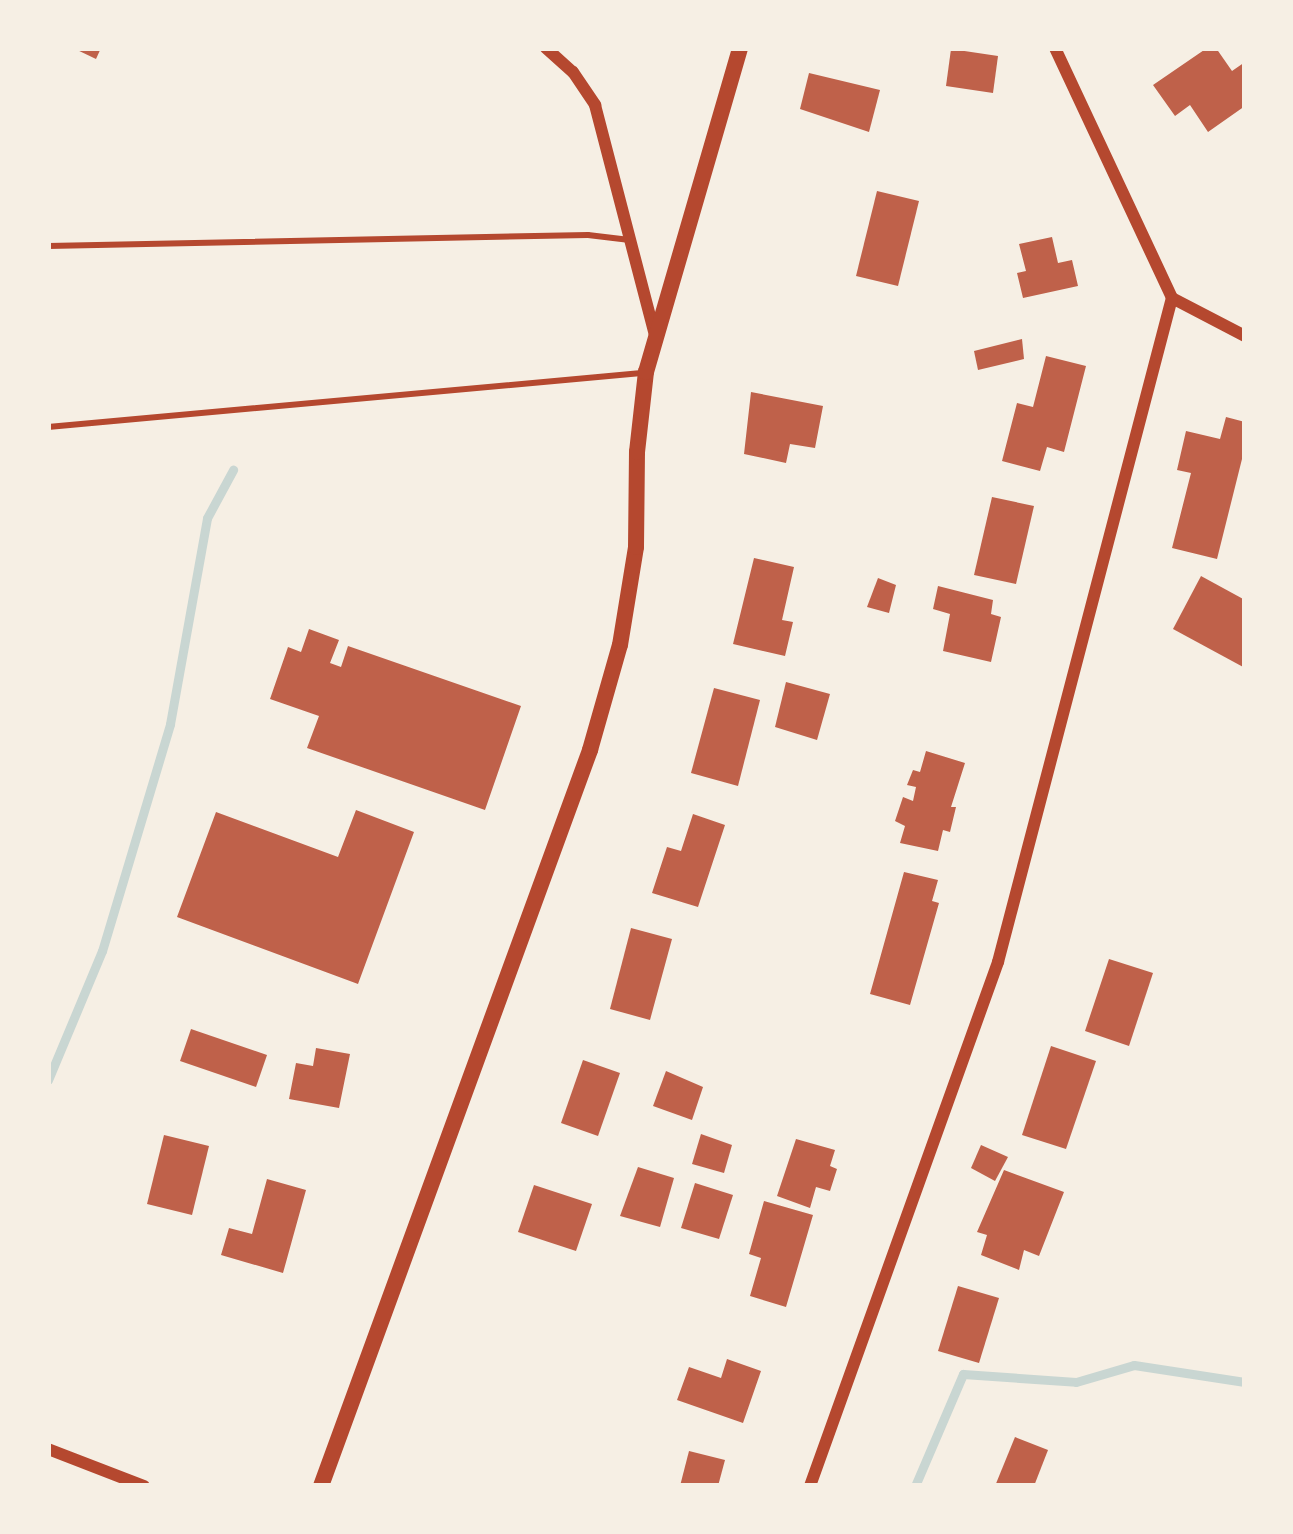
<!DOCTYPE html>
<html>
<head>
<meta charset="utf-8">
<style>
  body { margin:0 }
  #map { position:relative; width:1293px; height:1534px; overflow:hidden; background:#f6efe4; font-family:"Alegreya Sans",sans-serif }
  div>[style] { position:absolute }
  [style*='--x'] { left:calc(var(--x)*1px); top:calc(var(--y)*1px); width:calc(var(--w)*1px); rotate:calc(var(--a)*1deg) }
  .stream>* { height:9px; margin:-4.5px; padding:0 4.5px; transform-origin:4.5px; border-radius:4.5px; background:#c9d6d2 }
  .building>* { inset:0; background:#bf614a }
  .service>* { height:6px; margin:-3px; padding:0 3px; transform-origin:3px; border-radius:3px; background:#b5482f }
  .minor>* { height:12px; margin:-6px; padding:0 6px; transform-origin:6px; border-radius:6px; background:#b5482f }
  .tertiary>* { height:16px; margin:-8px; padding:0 8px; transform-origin:8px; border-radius:8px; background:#b5482f }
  span { translate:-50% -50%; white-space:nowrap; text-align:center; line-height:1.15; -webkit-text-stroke:12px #f6efe4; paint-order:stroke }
  .frame { position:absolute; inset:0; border:51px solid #f6efe4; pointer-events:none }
</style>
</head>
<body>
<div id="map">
  <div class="stream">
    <div style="--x:48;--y:1080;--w:140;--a:-67.3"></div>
    <div style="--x:102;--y:951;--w:237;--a:-73.3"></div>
    <div style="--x:170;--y:724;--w:209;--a:-79.8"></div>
    <div style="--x:207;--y:518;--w:55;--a:-61.6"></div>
    <div style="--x:915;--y:1486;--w:122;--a:-66.8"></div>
    <div style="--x:963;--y:1374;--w:113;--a:4"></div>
    <div style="--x:1076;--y:1382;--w:60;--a:-16.3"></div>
    <div style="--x:1134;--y:1365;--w:112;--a:8.7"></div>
  </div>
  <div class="building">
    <div style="clip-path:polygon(73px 48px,101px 48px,96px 59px)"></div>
    <div style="clip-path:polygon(1207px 48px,1216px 48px,1232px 71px,1245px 62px,1245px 106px,1208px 132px,1190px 105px,1175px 116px,1153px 85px)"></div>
    <div style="clip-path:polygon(951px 49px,998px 56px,993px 93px,946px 86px)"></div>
    <div style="clip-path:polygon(809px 73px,880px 90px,869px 132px,800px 109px)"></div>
    <div style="clip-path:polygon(877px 191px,919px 201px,898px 286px,856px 276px)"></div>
    <div style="clip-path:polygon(1052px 237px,1058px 263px,1072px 260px,1078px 286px,1023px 298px,1017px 273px,1026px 271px,1019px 244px)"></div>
    <div style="clip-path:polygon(1022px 339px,1024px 359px,978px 370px,974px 351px)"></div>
    <div style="clip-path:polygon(1046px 356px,1086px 366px,1064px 452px,1047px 447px,1040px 471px,1002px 461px,1017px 403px,1033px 407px)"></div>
    <div style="clip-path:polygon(751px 392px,823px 406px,815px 448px,790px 444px,786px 463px,744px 454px)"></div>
    <div style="clip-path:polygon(1226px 417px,1245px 422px,1245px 447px,1217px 559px,1172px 548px,1191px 473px,1177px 470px,1186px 431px,1220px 439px)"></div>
    <div style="clip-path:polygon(992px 497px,1034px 506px,1016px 584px,974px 575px)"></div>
    <div style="clip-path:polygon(754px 558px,794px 567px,782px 620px,793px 622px,785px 656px,733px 644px)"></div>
    <div style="clip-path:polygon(1201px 576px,1245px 600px,1245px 668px,1173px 629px)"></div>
    <div style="clip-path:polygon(878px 578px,896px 585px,889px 613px,867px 607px)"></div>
    <div style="clip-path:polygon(938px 586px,993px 600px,991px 614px,1001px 617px,991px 662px,943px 651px,950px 614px,933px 609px)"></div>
    <div style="clip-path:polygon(309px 629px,339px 640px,330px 663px,341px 667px,348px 646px,521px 706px,485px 810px,307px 748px,319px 716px,270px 699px,288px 647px,301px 652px)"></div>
    <div style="clip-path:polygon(786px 682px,830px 694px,817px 740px,775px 727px)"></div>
    <div style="clip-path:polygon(714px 688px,760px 700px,738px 786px,691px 773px)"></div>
    <div style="clip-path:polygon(926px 751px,965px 763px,951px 807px,956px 807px,950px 832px,943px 830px,938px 851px,900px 843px,905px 826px,895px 821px,903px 797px,913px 801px,916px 787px,907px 785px,913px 770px,920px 772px)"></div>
    <div style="clip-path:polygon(356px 810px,414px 832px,358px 984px,177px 917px,216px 812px,338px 857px)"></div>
    <div style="clip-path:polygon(693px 814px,725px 825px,698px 907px,652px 893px,667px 847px,681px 851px)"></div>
    <div style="clip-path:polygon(904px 872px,938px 880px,932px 901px,939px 903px,910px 1005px,870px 994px)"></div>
    <div style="clip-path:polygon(631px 928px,672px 939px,650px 1020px,610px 1009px)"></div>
    <div style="clip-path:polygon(1109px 959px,1153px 973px,1129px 1046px,1085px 1031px)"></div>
    <div style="clip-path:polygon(191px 1029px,267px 1055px,256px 1087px,180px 1061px)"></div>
    <div style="clip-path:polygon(1051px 1046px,1096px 1061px,1066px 1149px,1022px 1135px)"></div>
    <div style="clip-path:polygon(316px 1048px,350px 1054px,339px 1108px,289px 1099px,296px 1063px,313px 1066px)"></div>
    <div style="clip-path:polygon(583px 1060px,620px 1073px,598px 1136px,561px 1123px)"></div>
    <div style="clip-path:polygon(666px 1071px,703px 1087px,692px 1120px,653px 1106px)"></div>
    <div style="clip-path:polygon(701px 1134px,732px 1145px,724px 1173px,692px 1164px)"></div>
    <div style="clip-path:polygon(164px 1135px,209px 1146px,192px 1215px,147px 1204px)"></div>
    <div style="clip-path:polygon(796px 1139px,835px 1150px,830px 1166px,837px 1169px,830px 1191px,816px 1187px,810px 1208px,777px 1196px)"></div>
    <div style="clip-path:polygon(981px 1145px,1008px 1157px,995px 1181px,971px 1168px)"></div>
    <div style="clip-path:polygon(638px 1167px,674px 1178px,660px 1227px,620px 1216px)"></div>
    <div style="clip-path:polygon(1004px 1170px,1064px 1192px,1039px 1256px,1024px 1250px,1019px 1270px,981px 1255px,987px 1235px,977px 1232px)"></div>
    <div style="clip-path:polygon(267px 1179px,306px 1190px,283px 1273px,221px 1255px,229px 1228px,252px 1234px)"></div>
    <div style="clip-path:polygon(695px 1183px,733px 1195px,719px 1239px,681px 1228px)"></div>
    <div style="clip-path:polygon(534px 1185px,592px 1204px,576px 1251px,518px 1232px)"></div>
    <div style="clip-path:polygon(764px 1201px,813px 1215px,786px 1307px,750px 1296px,761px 1258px,749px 1254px)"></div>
    <div style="clip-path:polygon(958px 1286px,999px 1298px,979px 1363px,938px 1351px)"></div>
    <div style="clip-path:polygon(727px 1359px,761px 1371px,743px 1423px,677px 1400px,689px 1367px,721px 1378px)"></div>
    <div style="clip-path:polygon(1015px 1437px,1048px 1450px,1034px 1486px,995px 1486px)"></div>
    <div style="clip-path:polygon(689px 1451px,725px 1460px,718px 1486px,680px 1486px)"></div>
  </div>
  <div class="service">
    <div style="--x:48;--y:246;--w:540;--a:-1.17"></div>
    <div style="--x:588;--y:235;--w:42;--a:6.8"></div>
    <div style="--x:48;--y:427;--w:596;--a:-5.19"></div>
  </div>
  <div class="minor">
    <div style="--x:546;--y:48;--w:36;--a:42"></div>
    <div style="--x:573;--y:72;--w:40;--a:56"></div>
    <div style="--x:595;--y:105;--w:238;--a:75.4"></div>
    <div style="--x:1055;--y:48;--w:276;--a:64.9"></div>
    <div style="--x:1172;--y:298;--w:82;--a:27.5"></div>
    <div style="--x:48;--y:1449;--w:103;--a:21.1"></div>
    <div style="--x:810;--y:1486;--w:557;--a:-70.26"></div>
    <div style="--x:998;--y:962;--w:686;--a:-75.32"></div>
  </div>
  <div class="tertiary">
    <div style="--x:321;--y:1486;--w:784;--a:-69.92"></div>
    <div style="--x:590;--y:750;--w:109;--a:-74.1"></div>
    <div style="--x:620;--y:645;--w:99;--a:-80.7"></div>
    <div style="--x:636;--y:547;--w:95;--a:-89.4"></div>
    <div style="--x:637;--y:452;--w:81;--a:-83.6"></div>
    <div style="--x:646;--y:372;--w:337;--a:-73.8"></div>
  </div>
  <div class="frame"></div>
</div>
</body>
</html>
